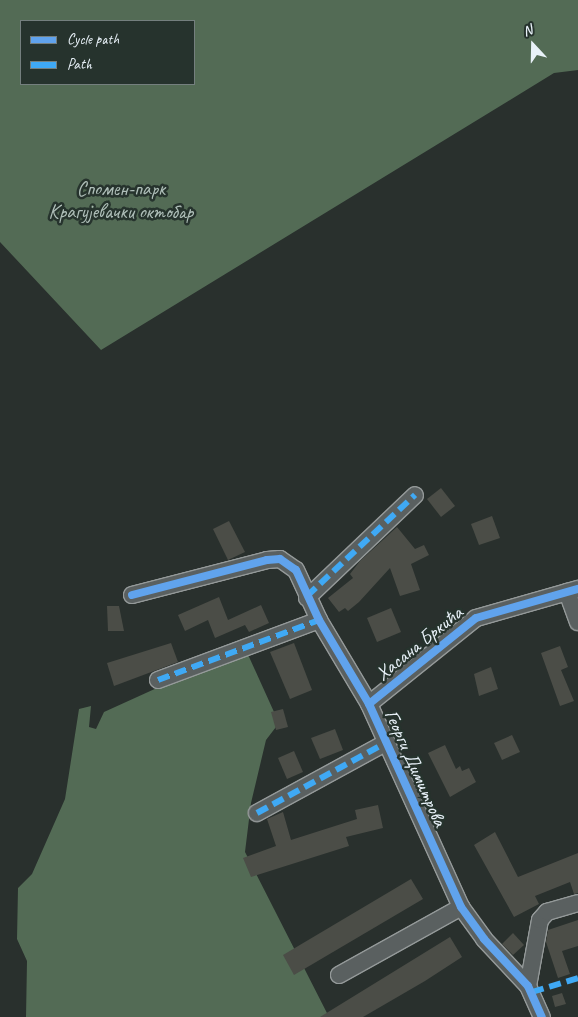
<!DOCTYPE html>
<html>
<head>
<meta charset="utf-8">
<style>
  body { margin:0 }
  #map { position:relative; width:578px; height:1017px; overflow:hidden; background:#29302d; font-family:Caveat,sans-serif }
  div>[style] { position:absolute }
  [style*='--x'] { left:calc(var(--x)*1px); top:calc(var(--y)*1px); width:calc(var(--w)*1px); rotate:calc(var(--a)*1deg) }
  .green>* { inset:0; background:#536b55 }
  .building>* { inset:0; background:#4b4d47 }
  .roads { filter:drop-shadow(1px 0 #959a9a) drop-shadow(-1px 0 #959a9a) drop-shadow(0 1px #959a9a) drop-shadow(0 -1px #959a9a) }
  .street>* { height:16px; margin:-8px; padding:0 8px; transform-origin:8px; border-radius:8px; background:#5a6060 }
  .quiet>* { height:6px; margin-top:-3px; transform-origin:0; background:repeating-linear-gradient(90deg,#3fa9f5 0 12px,transparent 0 18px) }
  .cycleway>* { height:8px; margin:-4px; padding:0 4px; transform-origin:4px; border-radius:4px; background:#60a3ed }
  span { translate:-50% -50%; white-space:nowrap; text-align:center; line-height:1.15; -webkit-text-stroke:5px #26332d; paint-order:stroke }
  .park-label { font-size:20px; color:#afbfb9 }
  .street-label { font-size:20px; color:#e8f1f8 }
  .legend { position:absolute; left:20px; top:20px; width:175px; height:65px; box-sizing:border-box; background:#26332d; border:1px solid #747f7e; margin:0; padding:6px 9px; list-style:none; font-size:15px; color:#e8f1f8 }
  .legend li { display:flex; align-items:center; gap:10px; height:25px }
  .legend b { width:25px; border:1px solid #747f7e }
  .north { position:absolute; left:508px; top:20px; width:50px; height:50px; -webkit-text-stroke:4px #26332d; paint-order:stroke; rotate:339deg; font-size:14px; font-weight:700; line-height:20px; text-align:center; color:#e8f1f8 }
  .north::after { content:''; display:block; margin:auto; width:18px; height:22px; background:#e8f1f8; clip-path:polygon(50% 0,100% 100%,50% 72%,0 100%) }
</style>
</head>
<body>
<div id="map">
  <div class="green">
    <div style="clip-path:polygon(evenodd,0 0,578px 0,578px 70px,554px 73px,101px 350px,0 242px,0 0,21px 21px,194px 21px,194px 84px,21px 84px,21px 21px)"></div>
    <div style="clip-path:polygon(245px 648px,279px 723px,266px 740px,251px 803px,245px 852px,329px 1017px,26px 1017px,27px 961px,17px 939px,18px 888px,32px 874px,65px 799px,79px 709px,91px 706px,89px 727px,96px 729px,104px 712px)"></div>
  </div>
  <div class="building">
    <div style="clip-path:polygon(441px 488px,455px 506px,441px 517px,427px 499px)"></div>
    <div style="clip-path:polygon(492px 516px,500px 538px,479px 545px,471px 524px)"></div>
    <div style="clip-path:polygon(229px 521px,245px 552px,228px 560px,213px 529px)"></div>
    <div style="clip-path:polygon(397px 527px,415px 549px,424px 545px,429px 555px,411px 564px,420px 590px,400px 596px,390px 568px,359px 602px,348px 611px,345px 608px,339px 612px,328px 598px,353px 578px,350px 574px,360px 561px)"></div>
    <div style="clip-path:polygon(219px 597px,228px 620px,261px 605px,269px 623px,249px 632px,245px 625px,215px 638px,208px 620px,185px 631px,178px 615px)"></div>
    <div style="clip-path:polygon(107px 606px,119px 606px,124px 631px,108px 631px)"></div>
    <div style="clip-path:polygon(391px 608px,401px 632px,377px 642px,367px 618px)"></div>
    <div style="clip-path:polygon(171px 643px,178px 662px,114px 686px,107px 663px)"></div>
    <div style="clip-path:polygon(294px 643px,312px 690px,290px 699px,270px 652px)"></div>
    <div style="clip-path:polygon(560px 646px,568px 667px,561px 670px,574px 701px,560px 706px,541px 653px)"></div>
    <div style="clip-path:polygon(491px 667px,498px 689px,479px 696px,474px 674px)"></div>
    <div style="clip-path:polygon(283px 709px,288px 727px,276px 730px,271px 712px)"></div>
    <div style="clip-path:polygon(335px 729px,343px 750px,320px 759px,311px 738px)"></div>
    <div style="clip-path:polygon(512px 735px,520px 752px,502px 760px,494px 743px)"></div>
    <div style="clip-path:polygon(445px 745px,456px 769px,460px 766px,462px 771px,469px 768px,476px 782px,450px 797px,428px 753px)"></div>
    <div style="clip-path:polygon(294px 751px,303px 772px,287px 779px,278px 758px)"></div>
    <div style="clip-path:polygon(378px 805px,383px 828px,346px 837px,349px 846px,251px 877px,243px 858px,276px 846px,267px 819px,283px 812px,291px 840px,357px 819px,355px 810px)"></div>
    <div style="clip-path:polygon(495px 832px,518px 877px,578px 853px,578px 893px,574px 894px,570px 882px,535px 896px,539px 904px,514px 917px,474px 845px)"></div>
    <div style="clip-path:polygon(411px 879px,423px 899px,294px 975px,283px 955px)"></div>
    <div style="clip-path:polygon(578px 920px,578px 946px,562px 951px,570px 974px,558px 978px,546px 942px,548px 930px)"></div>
    <div style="clip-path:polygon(513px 933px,524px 945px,513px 955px,502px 944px)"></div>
    <div style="clip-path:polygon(450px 937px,462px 957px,425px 981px,363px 1017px,320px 1017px)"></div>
    <div style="clip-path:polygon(562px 993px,566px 1004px,555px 1007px,552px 996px)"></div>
  </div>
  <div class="roads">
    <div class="street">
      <div style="--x:567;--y:592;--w:32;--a:70"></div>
      <div style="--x:132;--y:595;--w:139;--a:-14.5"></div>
      <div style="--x:267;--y:560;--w:13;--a:-4"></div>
      <div style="--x:280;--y:559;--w:19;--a:35"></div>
      <div style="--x:296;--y:570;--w:55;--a:65.3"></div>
      <div style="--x:319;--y:620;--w:98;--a:59.2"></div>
      <div style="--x:369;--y:704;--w:223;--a:65.6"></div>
      <div style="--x:461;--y:907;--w:39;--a:54"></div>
      <div style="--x:484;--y:939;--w:64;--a:46.9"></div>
      <div style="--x:528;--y:986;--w:34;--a:66"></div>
      <div style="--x:307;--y:598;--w:149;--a:-43.6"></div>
      <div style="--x:158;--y:680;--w:172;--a:-20.4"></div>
      <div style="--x:369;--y:704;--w:137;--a:-38.8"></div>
      <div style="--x:476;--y:618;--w:106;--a:-15.9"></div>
      <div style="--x:257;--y:813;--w:148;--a:-28.6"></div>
      <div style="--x:339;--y:975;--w:140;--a:-29.1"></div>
      <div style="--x:528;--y:986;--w:67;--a:-79.7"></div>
      <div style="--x:540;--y:920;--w:11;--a:-49"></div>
      <div style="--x:547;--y:912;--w:32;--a:-16"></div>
    </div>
  </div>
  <div class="quiet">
    <div style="--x:307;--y:596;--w:148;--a:-43.1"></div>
    <div style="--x:158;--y:680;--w:172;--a:-20.4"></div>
    <div style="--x:257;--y:813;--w:148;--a:-28.6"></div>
    <div style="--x:532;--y:992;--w:48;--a:-16.9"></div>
  </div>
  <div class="cycleway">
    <div style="--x:132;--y:595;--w:139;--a:-14.5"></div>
    <div style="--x:267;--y:560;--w:13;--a:-4"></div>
    <div style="--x:280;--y:559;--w:19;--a:35"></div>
    <div style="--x:296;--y:570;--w:55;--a:65.3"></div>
    <div style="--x:319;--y:620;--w:98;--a:59.2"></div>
    <div style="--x:369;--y:704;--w:223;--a:65.6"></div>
    <div style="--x:461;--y:907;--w:39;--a:54"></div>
    <div style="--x:484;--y:939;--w:64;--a:46.9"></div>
    <div style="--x:528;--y:986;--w:34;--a:66"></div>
    <div style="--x:369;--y:704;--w:137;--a:-38.8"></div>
    <div style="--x:476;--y:618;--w:106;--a:-15.9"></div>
  </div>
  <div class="park-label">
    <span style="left:121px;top:200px">Спомен-парк<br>Крагујевачки октобар</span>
  </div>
  <div class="street-label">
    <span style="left:419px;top:643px;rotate:-39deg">Хасана Бркића</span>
    <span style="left:416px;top:768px;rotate:66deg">Георги Димитрова</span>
  </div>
  <ul class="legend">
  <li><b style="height:6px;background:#60a3ed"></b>Cycle path</li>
  <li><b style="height:6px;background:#3fa9f5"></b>Path</li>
  </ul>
  <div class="north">N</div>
</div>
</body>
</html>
